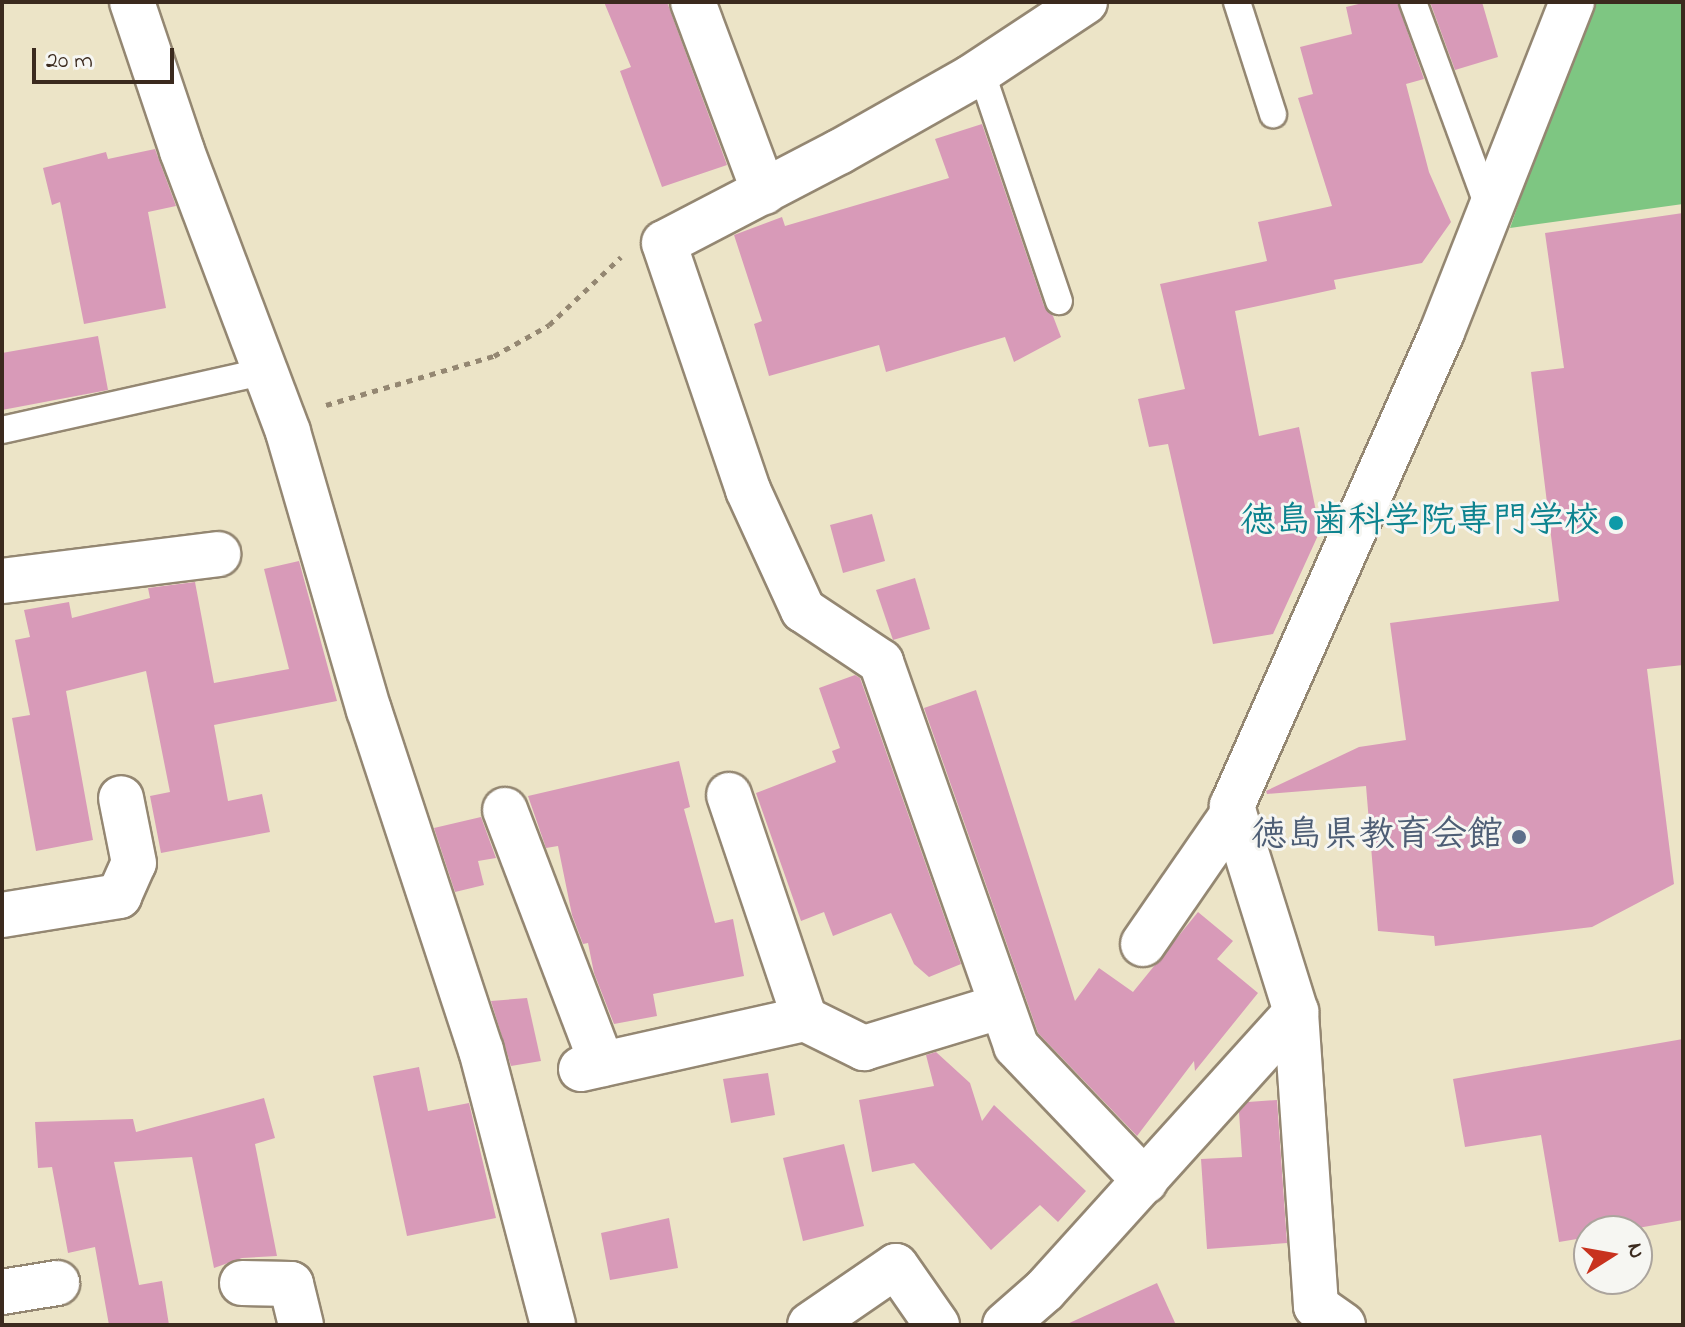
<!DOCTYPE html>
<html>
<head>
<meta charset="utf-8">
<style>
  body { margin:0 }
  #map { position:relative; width:1685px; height:1327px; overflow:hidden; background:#ece4c7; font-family:"Indie Flower","Klee One",sans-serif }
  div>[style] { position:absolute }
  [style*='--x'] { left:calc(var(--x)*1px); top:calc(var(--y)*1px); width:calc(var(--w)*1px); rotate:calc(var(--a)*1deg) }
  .green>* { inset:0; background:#7ec682 }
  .building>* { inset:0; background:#d89ab8 }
  .path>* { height:5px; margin-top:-2.5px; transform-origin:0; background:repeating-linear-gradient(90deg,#948772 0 6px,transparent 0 12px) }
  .roads { filter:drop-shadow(2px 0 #948772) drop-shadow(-2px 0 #948772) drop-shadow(0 2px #948772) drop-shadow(0 -2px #948772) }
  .lane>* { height:26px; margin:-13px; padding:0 13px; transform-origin:13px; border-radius:13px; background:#fff }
  .street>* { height:44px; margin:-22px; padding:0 22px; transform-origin:22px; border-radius:22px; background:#fff }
  .dots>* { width:22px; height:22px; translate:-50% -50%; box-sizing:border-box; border:4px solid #f6f6f2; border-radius:50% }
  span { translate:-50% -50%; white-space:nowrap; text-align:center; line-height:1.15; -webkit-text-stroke:6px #f6f6f2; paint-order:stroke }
  .culture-label { font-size:36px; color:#0d838f; font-weight:700 }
  .right { translate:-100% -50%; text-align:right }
  .service-label { font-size:36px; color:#4e5e75; font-weight:700 }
  .frame { position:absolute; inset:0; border:4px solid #3b2a1e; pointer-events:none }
  .north { position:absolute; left:1573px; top:1215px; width:80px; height:80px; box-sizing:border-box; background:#f6f6f2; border:2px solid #aba49d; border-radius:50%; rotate:79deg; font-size:22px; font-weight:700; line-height:32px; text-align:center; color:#3b2a1e }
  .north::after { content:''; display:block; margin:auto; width:28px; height:36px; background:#c8321e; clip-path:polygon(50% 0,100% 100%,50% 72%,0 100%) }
  .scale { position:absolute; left:32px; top:48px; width:142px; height:36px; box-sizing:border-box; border:4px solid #3b2a1e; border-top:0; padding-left:10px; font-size:24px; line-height:28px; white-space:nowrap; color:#3b2a1e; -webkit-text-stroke:6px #f6f6f2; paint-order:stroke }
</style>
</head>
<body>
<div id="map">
  <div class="green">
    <div style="clip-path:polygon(1594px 2px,1683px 2px,1683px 204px,1510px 228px,1588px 7px)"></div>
  </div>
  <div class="building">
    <div style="clip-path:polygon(604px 2px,667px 2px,727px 165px,662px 187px,620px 71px,631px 67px)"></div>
    <div style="clip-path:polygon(1367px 2px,1397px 2px,1424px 79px,1406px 84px,1429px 172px,1451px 222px,1422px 263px,1334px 280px,1336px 289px,1235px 311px,1259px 436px,1299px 427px,1320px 531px,1273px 634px,1213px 644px,1168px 444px,1149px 447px,1138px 399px,1185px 389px,1160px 284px,1267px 261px,1258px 222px,1332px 206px,1298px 98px,1313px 94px,1300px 47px,1352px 34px,1346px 7px)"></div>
    <div style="clip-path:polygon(1430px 2px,1482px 2px,1498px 57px,1455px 70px)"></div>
    <div style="clip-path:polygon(982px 124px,1044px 306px,1053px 316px,1061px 337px,1014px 362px,1005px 337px,886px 372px,879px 345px,769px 376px,754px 324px,762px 321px,734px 235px,782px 217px,785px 226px,949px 178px,935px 139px)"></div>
    <div style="clip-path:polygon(155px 149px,176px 206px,148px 212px,166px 308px,84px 324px,60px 202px,52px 205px,43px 168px,106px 152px,108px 159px)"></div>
    <div style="clip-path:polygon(1683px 213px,1683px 665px,1647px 669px,1674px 884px,1592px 927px,1435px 946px,1434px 936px,1378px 931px,1366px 786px,1267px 794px,1266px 791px,1359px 747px,1406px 740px,1390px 623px,1559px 601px,1531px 372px,1564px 368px,1545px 233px)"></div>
    <div style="clip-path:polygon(98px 336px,108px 390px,2px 410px,2px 353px)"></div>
    <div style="clip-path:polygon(872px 514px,885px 561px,843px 573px,830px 525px)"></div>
    <div style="clip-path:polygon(299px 561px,337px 701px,214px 725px,228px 801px,262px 794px,270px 832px,161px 853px,150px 796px,170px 792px,146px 671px,66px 691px,93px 840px,36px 851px,12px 718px,30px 715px,15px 640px,30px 637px,24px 610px,69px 602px,72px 618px,150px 598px,148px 588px,195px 582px,214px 683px,289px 669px,264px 569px)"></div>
    <div style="clip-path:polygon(915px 578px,930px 629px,893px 640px,876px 590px)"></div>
    <div style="clip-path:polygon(855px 675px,860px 678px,961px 964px,929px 977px,914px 964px,891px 913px,833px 936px,824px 912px,801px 921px,756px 793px,836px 762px,832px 751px,840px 748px,819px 688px)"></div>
    <div style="clip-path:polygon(976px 690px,1075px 1001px,1099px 968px,1133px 992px,1198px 912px,1233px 941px,1217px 959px,1258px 993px,1195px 1071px,1194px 1061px,1137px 1136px,1038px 1033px,924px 708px)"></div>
    <div style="clip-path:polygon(679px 761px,690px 807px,684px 809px,715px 923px,733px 919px,744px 976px,653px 994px,657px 1016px,614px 1024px,594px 973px,588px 943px,583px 944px,572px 915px,558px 846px,546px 848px,528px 796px)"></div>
    <div style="clip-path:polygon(481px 817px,496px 858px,478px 861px,484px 885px,455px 892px,434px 828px)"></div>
    <div style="clip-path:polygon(527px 998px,541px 1061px,511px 1066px,491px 1001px)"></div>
    <div style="clip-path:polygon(1683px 1039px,1683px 1220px,1621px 1231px,1589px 1231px,1589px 1237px,1559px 1242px,1541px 1135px,1465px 1147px,1453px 1079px)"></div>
    <div style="clip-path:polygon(936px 1052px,970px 1083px,982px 1121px,994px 1105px,1086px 1191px,1058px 1222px,1040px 1205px,991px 1250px,914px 1163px,872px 1172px,859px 1100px,934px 1086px,926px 1055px)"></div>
    <div style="clip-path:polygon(419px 1067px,428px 1111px,469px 1103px,496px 1218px,407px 1236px,373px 1076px)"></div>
    <div style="clip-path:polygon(768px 1073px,775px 1115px,731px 1123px,723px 1079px)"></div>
    <div style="clip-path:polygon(264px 1098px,275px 1138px,255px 1144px,277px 1256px,242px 1258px,214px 1268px,192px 1157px,114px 1162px,139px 1285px,162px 1281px,169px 1325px,109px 1325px,95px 1247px,68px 1253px,52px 1167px,38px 1168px,35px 1122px,133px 1119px,136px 1132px)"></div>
    <div style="clip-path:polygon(1277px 1100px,1287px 1243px,1207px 1249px,1201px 1159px,1242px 1157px,1239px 1112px,1248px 1102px)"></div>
    <div style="clip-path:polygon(844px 1144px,864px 1226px,803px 1241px,783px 1158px)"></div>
    <div style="clip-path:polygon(669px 1218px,678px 1268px,610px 1280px,601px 1233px)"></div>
    <div style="clip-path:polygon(1157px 1283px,1176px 1325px,1065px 1325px)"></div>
  </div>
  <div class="path">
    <div style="--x:326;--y:405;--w:175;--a:-16.3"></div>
    <div style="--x:494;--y:356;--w:63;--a:-29.4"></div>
    <div style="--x:549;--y:325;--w:99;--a:-43.4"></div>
  </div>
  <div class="roads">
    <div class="lane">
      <div style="--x:1237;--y:2;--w:118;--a:72.2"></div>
      <div style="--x:1413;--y:2;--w:223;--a:69.8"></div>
      <div style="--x:981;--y:71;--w:243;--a:71.3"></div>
      <div style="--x:2;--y:430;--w:270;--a:-12.6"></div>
    </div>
    <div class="street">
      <div style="--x:132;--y:2;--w:157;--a:71.4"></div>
      <div style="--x:182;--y:151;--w:300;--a:69.3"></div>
      <div style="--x:288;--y:432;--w:290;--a:73.8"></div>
      <div style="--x:369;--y:710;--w:358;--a:71.8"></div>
      <div style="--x:481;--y:1050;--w:284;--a:75.3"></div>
      <div style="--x:693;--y:2;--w:203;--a:69.5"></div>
      <div style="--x:1085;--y:2;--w:138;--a:146.5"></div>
      <div style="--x:970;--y:78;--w:150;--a:150.5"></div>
      <div style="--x:839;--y:152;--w:197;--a:152.5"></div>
      <div style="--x:664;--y:243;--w:261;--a:71.2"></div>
      <div style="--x:748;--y:490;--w:132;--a:65.4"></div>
      <div style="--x:803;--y:610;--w:94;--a:33.7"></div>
      <div style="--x:881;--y:662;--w:407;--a:70.6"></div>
      <div style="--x:1016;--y:1046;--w:187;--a:46.3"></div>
      <div style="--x:2;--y:581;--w:218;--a:-7.1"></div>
      <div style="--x:729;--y:795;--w:237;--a:71.3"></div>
      <div style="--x:505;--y:810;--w:272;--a:69.1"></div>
      <div style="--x:2;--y:915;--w:119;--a:-9.2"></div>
      <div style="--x:119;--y:896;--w:36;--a:-66"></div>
      <div style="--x:134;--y:863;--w:66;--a:-101.3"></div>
      <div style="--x:1143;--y:944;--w:160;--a:-55.4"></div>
      <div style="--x:581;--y:1069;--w:230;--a:-12.6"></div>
      <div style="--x:805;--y:1019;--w:66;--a:26.2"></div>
      <div style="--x:864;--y:1048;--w:144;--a:-16.9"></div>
      <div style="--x:242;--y:1283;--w:49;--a:1.2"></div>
      <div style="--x:291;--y:1284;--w:42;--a:76.3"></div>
      <div style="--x:2;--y:1292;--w:56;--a:-9.3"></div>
      <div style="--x:810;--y:1325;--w:104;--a:-34.5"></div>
      <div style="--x:896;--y:1266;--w:72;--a:55.2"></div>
      <div style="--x:1005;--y:1325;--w:53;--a:-41.2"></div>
      <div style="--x:1045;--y:1290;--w:375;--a:-47.9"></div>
      <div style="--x:1343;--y:1325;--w:33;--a:-145"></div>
      <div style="--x:1316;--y:1306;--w:295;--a:-93.9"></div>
      <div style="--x:1296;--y:1012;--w:216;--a:-107.3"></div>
      <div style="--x:1232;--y:806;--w:518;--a:-66.1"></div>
      <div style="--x:1442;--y:332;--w:355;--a:-68.5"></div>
    </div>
  </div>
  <div class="dots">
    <div style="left:1616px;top:523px;background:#0f9aa8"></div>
    <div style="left:1519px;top:837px;background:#5c6f8a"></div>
  </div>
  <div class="culture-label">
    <span class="right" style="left:1600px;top:523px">徳島歯科学院専門学校</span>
  </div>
  <div class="service-label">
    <span class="right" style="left:1503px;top:837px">徳島県教育会館</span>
  </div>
  <div class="frame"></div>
  <div class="north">N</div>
  <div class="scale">20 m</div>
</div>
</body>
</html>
